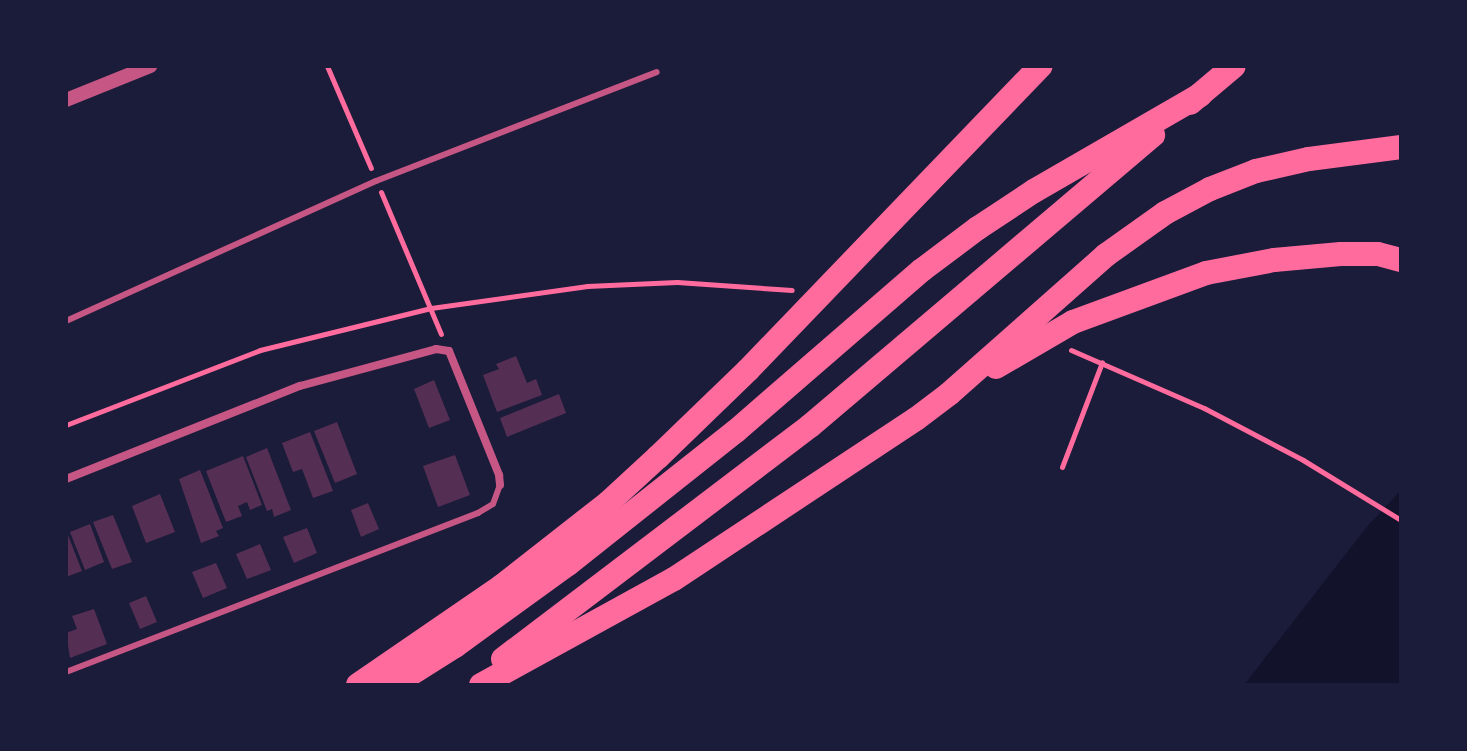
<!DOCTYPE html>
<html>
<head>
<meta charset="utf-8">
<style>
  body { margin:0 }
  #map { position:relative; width:1467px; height:751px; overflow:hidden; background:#1b1b3a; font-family:"DejaVu Sans",sans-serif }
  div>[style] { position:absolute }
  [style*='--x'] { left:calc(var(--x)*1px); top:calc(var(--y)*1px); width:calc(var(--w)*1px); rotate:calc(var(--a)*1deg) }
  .water>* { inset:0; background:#12122b }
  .building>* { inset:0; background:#542f53 }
  .path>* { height:5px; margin:-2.5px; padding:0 2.5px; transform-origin:2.5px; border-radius:2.5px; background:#ff6b9d }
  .service>* { height:6px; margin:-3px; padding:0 3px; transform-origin:3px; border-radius:3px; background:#c65784 }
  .minor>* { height:8px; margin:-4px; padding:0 4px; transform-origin:4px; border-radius:4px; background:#c65784 }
  .tertiary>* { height:14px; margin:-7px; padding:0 7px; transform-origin:7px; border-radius:7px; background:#c65784 }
  .motorway>* { height:24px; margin:-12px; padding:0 12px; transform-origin:12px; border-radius:12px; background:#ff6b9d }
  span { translate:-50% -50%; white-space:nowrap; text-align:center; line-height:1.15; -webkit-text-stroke:6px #1b1b3a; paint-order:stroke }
  .frame { position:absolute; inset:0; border:68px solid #1b1b3a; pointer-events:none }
</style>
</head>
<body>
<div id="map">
  <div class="water">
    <div style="clip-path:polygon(1401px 490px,1401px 685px,1244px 685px,1366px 528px)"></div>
  </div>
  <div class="building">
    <div style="clip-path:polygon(516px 356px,527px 383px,536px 379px,542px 395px,497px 412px,483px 375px,499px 369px,496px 364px)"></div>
    <div style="clip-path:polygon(434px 380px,450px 420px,429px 428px,414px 389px)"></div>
    <div style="clip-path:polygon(559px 394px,566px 413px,507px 437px,500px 418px)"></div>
    <div style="clip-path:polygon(337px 422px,357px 474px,335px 483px,314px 431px)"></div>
    <div style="clip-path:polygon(310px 432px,333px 491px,313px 498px,302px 469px,293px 472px,282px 443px)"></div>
    <div style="clip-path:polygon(267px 448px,291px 510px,274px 517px,272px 509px,267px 511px,246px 457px)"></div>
    <div style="clip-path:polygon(455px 455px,470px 495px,438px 507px,423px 466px)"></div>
    <div style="clip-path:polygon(243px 456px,262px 505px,250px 510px,247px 502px,238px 506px,242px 516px,226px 522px,206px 471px)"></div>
    <div style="clip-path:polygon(200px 470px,223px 528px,216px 531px,219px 536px,201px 543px,179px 479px)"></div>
    <div style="clip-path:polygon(160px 494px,175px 532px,146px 543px,132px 506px)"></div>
    <div style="clip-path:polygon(368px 503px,379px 529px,361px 537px,351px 510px)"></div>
    <div style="clip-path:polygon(113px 515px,132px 562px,112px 569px,93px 522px)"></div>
    <div style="clip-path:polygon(90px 524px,104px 562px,85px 570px,70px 532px)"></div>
    <div style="clip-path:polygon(307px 528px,317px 553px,294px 563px,283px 537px)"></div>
    <div style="clip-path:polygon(66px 530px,82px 571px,66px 577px)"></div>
    <div style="clip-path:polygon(260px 544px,271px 570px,247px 579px,236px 554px)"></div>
    <div style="clip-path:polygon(216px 563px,227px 588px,203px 598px,192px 572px)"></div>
    <div style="clip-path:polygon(146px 596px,157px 622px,140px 629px,129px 603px)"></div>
    <div style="clip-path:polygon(94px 609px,107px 644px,70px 658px,66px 633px,77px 629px,72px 616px)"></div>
  </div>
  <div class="path">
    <div style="--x:327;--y:66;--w:111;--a:66.7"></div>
    <div style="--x:381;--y:192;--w:154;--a:67.1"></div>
    <div style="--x:1071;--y:350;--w:145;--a:23.6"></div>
    <div style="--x:1204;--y:408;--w:112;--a:27.7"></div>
    <div style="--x:1303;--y:460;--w:115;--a:31.5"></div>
    <div style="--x:66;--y:425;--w:208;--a:-21.1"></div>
    <div style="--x:260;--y:350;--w:176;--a:-13.8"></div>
    <div style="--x:431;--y:308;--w:158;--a:-8"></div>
    <div style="--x:587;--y:286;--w:90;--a:-2.5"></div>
    <div style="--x:677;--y:282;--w:115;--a:4"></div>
    <div style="--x:1062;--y:467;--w:112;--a:-69.1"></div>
  </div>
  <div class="service">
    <div style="--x:66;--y:321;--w:340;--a:-24.3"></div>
    <div style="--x:376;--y:181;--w:301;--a:-21.2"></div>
    <div style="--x:66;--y:672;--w:442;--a:-21.1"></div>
    <div style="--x:478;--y:513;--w:17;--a:-31"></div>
    <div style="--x:493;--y:504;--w:20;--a:-70"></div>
  </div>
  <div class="minor">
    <div style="--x:66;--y:479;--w:252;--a:-21.7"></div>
    <div style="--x:300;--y:386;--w:141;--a:-15.2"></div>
    <div style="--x:436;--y:349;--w:13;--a:9"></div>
    <div style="--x:449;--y:351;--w:134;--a:68"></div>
    <div style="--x:499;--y:475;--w:10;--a:84"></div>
  </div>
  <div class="tertiary">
    <div style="--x:66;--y:100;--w:91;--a:-22"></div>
  </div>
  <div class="motorway">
    <div style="--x:1190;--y:103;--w:57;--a:-40.1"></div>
    <div style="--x:996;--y:367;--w:89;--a:-30.3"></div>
    <div style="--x:1073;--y:322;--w:142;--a:-20.2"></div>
    <div style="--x:1206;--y:273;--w:69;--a:-10.8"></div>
    <div style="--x:1274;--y:260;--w:67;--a:-5.1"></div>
    <div style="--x:1341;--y:254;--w:37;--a:0"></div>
    <div style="--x:1378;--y:254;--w:24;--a:15"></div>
    <div style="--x:503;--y:659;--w:385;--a:-37.2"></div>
    <div style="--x:810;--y:426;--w:450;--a:-40.3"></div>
    <div style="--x:358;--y:685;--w:175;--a:-34.5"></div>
    <div style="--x:502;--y:586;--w:136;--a:-38.1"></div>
    <div style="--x:609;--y:502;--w:67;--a:-42.6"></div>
    <div style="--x:658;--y:457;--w:125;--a:-44"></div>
    <div style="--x:748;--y:370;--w:422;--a:-46.1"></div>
    <div style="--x:393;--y:685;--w:73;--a:-32.2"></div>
    <div style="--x:455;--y:646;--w:140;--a:-36"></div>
    <div style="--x:568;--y:564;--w:214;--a:-38.4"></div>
    <div style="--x:736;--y:431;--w:246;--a:-40.9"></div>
    <div style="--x:922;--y:270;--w:70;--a:-36.9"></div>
    <div style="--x:978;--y:228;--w:67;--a:-33.5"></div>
    <div style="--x:1034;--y:191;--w:192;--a:-30"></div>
    <div style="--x:481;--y:685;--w:220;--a:-28.8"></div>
    <div style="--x:674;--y:579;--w:290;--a:-33.5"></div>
    <div style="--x:916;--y:419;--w:41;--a:-37.1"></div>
    <div style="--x:949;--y:394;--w:210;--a:-41.5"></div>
    <div style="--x:1106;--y:255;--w:72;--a:-35.4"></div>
    <div style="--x:1165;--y:213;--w:51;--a:-28.1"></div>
    <div style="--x:1210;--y:189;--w:49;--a:-21.4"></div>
    <div style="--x:1256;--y:171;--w:54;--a:-12.8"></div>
    <div style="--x:1309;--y:159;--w:93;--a:-7.4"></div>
  </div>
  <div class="frame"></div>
</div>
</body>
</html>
